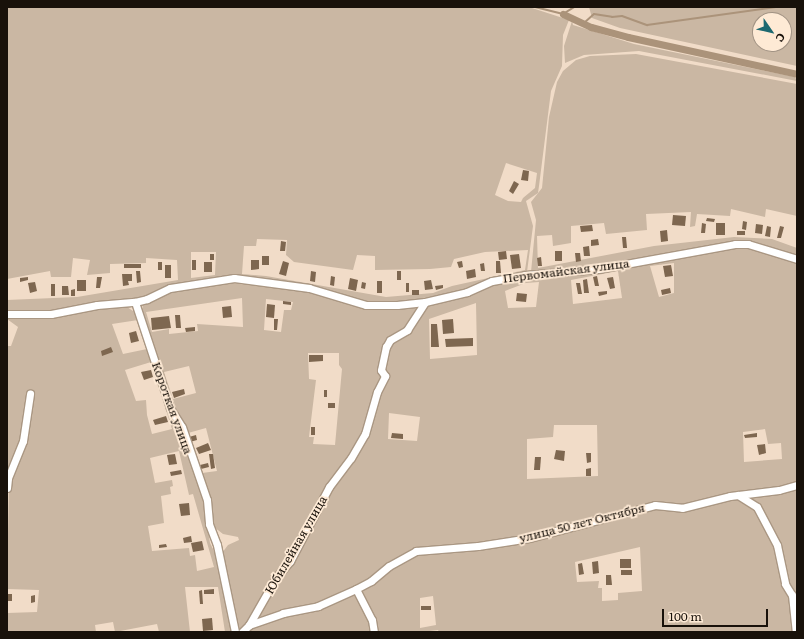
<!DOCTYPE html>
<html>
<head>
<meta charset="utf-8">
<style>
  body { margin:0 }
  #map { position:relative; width:804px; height:639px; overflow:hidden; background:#f1dcc8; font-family:Literata,serif }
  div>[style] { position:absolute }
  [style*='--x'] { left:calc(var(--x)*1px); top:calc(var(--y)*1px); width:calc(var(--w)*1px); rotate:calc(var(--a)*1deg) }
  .green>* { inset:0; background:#cab7a3 }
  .stream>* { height:2px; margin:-1px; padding:0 1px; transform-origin:1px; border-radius:1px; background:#ab937a }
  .canal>* { height:7px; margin:-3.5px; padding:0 3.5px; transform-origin:3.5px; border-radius:3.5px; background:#ab937a }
  .building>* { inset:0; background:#7e6750 }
  .roads { filter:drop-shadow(1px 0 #aa9783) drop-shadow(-1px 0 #aa9783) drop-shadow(0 1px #aa9783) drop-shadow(0 -1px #aa9783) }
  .minor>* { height:7px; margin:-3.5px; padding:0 3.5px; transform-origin:3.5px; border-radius:3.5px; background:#fff }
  span { translate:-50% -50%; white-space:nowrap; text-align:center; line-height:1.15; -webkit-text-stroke:3.5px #feead5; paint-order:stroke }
  .street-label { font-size:12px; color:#18110a }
  .frame { position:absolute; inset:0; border:8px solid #18110a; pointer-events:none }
  .north { position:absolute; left:752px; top:12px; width:40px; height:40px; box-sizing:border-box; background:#feead5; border:1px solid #a29384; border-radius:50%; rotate:124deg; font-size:11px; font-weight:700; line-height:16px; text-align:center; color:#18110a }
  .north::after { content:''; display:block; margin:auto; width:14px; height:18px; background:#1d6970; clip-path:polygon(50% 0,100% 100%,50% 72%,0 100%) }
  .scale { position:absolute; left:662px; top:609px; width:106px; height:18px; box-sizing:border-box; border:2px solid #18110a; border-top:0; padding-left:5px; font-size:12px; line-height:14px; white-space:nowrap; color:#18110a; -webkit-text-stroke:3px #feead5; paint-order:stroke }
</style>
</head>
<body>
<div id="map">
  <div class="green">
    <div style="clip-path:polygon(evenodd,7px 7px,529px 7px,569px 20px,563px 35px,562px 66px,551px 91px,539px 186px,538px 193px,526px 201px,533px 226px,527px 272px,466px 290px,396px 303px,366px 303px,235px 277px,206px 281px,146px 298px,49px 312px,7px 311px,7px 300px,77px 297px,178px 280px,177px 260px,146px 258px,146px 263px,110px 264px,110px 273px,87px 275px,90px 260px,73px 258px,71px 277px,51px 277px,50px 271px,7px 279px,7px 7px,506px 163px,537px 173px,535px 188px,523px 198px,521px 202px,508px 201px,495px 195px,506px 163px,7px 7px,257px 239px,287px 240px,286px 255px,294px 262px,353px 270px,357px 255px,375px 256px,375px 270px,430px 269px,451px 267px,454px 259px,485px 252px,528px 250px,525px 270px,452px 286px,433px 293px,386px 297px,266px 276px,242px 274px,244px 246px,256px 246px,257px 239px,7px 7px,191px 252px,216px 252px,215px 275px,191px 278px,191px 252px)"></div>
    <div style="clip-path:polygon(evenodd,589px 7px,797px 7px,797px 66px,620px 28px,592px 18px,589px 7px,760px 20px,784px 20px,784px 44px,760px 44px,760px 20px)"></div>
    <div style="clip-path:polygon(572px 21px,573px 25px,586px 29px,634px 44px,795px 77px,797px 81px,639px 51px,584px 55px,565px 63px,564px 46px)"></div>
    <div style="clip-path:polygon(636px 54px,797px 84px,797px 216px,766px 209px,765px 217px,731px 209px,730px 216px,697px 214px,695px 226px,690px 227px,691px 212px,646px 214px,647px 230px,606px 234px,604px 223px,571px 226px,571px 243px,553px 246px,552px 235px,537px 236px,538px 268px,654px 246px,734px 237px,772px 239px,797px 248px,797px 258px,748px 243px,597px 267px,531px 272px,536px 220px,531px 202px,542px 188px,549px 117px,557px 82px,563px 71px,576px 60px,590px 56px)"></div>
    <div style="clip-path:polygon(evenodd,736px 246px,748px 246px,797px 261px,797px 632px,439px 632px,438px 630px,421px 632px,236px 632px,222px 553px,228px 545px,239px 540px,238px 537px,223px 534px,214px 527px,156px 357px,142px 311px,143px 304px,182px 288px,231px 283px,319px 293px,349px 305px,366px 308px,399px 307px,500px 281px,736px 246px,674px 263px,674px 293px,659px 297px,650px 266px,674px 263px,736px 246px,618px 271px,622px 298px,573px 304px,571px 280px,618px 271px,736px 246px,539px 282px,536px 307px,508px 308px,505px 291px,526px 283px,539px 282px,736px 246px,242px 298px,243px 327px,197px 324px,198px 331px,169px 334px,169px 329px,152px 332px,146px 312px,242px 298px,736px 246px,266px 299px,293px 302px,291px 310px,284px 310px,281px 332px,264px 330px,266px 299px,736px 246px,476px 303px,477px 355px,430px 359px,429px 319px,476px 303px,736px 246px,308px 353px,339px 353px,339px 365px,342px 369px,335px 445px,313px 444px,314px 437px,309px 437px,316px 380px,309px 379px,308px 353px,736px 246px,189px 366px,196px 393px,173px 399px,164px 372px,189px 366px,736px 246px,389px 413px,420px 417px,417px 441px,388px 439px,389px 413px,736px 246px,554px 425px,597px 425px,598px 476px,527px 479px,527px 439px,553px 437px,554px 425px,736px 246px,206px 428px,217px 471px,202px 473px,188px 433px,206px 428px,736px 246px,765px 429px,768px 444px,781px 443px,782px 459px,744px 462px,743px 432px,765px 429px,736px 246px,640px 547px,642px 591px,618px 593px,618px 600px,602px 601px,602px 588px,598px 588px,599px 581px,577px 582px,575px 562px,640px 547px,736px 246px,433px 596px,436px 625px,420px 628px,420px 598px,433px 596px)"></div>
    <div style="clip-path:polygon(evenodd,124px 305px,136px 313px,203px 496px,210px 543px,217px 557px,232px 632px,225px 632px,218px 587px,185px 587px,190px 632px,159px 632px,157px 624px,115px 632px,113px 622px,95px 625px,96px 632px,7px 632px,7px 613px,37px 612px,39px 590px,7px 589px,9px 478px,23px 436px,7px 477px,7px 346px,11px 346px,18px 327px,7px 319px,7px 316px,32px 319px,124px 305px,138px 320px,147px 349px,123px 354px,112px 324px,138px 320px,124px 305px,151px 362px,172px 429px,152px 434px,147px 415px,146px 400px,136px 401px,125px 370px,151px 362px,124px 305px,179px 451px,189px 495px,193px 494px,214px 567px,197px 571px,195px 555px,190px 556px,189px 548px,152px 551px,148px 526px,164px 523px,161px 496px,171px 494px,170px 487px,173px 486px,172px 480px,155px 483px,150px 458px,179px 451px)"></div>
  </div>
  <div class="stream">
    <div style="--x:535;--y:7;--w:29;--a:14"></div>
    <div style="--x:563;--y:14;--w:13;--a:-32"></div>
    <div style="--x:584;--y:23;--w:13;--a:-42"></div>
    <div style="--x:594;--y:14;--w:18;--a:9"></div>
    <div style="--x:612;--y:17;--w:10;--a:-6"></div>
    <div style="--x:622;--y:16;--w:27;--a:20"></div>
    <div style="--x:647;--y:25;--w:130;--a:-7.9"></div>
  </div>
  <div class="canal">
    <div style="--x:563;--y:14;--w:31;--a:25"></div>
    <div style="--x:591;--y:27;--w:38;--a:15"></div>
    <div style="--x:628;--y:37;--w:173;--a:12.3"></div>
  </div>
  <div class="building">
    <div style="clip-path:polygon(523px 170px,529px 171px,528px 181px,521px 180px)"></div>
    <div style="clip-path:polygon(514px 181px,519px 184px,513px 194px,509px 191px)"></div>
    <div style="clip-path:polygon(673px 215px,686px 216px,685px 226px,672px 225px)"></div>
    <div style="clip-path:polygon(707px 218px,715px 219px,714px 222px,706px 221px)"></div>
    <div style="clip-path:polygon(743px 221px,747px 222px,746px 230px,742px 229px)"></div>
    <div style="clip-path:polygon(702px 223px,706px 224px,705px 233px,701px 233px)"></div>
    <div style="clip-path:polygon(716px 223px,725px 223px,725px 235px,716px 235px)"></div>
    <div style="clip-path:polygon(756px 224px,763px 225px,762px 234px,755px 233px)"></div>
    <div style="clip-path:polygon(592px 225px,593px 231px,581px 232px,580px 226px)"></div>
    <div style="clip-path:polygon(767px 226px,771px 227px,770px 237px,765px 236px)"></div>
    <div style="clip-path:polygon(780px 226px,784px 227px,781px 238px,777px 238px)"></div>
    <div style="clip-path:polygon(667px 230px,668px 241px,661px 242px,660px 231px)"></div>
    <div style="clip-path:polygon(737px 231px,745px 231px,745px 235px,737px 235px)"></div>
    <div style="clip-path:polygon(622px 237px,626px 237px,627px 248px,623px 248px)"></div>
    <div style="clip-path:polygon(598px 239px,599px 245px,591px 246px,591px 240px)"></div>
    <div style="clip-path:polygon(281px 241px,286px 242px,285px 251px,280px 251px)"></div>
    <div style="clip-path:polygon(589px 246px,590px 256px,584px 256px,583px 247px)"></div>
    <div style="clip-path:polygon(506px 251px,507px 259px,499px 260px,498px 252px)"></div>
    <div style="clip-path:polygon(555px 251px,562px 251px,562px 261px,555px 261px)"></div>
    <div style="clip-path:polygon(575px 253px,580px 253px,581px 261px,576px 262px)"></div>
    <div style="clip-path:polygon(210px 254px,214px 254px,214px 260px,210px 260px)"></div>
    <div style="clip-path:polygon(519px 254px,521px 268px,512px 269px,510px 255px)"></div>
    <div style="clip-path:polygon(262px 256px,269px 256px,269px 265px,262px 265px)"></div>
    <div style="clip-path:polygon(541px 257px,542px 266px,538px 266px,537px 258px)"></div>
    <div style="clip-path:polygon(192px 260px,196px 260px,196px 270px,192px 270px)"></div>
    <div style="clip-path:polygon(251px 260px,259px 260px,259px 269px,251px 270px)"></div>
    <div style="clip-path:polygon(283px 261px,289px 263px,286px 276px,279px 274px)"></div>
    <div style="clip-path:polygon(462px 261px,463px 267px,459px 268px,457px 262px)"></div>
    <div style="clip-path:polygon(496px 261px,500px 261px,501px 273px,496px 273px)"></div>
    <div style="clip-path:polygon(158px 262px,162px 262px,162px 270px,158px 270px)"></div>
    <div style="clip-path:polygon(204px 262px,212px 262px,212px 272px,204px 272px)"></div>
    <div style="clip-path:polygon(484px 263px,485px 271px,481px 271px,480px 264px)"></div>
    <div style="clip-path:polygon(124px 264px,141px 264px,141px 268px,124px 268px)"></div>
    <div style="clip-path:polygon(165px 265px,171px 265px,171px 278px,165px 278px)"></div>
    <div style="clip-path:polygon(671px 265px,673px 276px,665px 277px,663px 266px)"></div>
    <div style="clip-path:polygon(475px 269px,476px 277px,467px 279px,466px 271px)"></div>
    <div style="clip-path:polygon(136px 271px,140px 271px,141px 282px,137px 283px)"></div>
    <div style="clip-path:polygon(311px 271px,316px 272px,315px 282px,310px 281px)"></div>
    <div style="clip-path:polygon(397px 271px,401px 271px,401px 280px,397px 280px)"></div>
    <div style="clip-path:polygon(122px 274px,132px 274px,132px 281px,128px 281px,129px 285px,123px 286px)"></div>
    <div style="clip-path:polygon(331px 276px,335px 277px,334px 286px,330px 285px)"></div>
    <div style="clip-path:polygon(597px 276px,599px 286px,595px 286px,593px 277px)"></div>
    <div style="clip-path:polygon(28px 277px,28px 280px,20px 282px,20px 278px)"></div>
    <div style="clip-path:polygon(97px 277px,102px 277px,100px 288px,96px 288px)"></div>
    <div style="clip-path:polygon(613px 277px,615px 288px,610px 289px,607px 278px)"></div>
    <div style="clip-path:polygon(350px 278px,358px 280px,356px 291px,348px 289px)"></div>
    <div style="clip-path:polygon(587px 279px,589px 293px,584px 293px,583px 280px)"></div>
    <div style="clip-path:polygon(77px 280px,86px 280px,86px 291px,77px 291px)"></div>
    <div style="clip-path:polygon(431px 280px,433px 289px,425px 290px,424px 281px)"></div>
    <div style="clip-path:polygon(377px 281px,382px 281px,382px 293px,377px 293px)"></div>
    <div style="clip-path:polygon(35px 282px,37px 291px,30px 293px,28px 283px)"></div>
    <div style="clip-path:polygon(362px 282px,366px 283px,365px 289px,361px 288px)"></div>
    <div style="clip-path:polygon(406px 283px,409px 283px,409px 292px,406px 292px)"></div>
    <div style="clip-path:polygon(576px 283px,580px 283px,582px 294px,578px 294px)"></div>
    <div style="clip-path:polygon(51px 284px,55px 284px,55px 296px,51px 296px)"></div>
    <div style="clip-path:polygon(443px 285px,443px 288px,436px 290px,435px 286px)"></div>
    <div style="clip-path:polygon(62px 286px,68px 286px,69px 295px,62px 295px)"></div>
    <div style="clip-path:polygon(670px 288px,671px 293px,662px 295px,661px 290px)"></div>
    <div style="clip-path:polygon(75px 289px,75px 296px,71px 296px,71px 290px)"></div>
    <div style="clip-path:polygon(412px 290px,419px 290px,419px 295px,412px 295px)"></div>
    <div style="clip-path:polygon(607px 291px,607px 294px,599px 296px,598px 292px)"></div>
    <div style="clip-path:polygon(517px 293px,527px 294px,526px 302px,516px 301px)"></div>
    <div style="clip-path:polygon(283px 301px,291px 302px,291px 305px,283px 304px)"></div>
    <div style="clip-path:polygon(267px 304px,275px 305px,274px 318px,266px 317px)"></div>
    <div style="clip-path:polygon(231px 306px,232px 317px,223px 318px,222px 307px)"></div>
    <div style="clip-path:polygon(175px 315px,180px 315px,181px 328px,176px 328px)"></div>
    <div style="clip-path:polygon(169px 316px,171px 328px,152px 330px,151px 318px)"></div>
    <div style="clip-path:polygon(274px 319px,278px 319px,277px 330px,274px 330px)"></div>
    <div style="clip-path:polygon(453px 319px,454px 333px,443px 334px,442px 320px)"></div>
    <div style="clip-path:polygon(431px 324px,437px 324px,439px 347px,431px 347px)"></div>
    <div style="clip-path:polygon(195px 327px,195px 331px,186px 332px,185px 328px)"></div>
    <div style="clip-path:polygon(136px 331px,139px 341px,131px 343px,129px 333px)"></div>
    <div style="clip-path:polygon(473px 338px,473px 346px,446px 347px,445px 339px)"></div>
    <div style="clip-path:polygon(111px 347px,113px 352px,102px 356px,101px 351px)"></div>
    <div style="clip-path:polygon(309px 355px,323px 355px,323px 361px,309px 362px)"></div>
    <div style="clip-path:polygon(151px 370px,153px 377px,144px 380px,141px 372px)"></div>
    <div style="clip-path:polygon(184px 389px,185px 394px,174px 398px,172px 392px)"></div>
    <div style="clip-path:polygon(324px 390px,327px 390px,327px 397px,324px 397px)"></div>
    <div style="clip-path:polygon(328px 403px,335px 403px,335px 408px,328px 408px)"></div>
    <div style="clip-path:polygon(166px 416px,168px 422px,155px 425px,153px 420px)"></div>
    <div style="clip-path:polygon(311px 427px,315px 427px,315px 435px,311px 435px)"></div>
    <div style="clip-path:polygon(392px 433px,403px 434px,403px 439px,391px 438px)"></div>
    <div style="clip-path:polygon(757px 433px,757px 437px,745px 438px,744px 435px)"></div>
    <div style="clip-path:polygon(196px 435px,197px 440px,190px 442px,189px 437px)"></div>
    <div style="clip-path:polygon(208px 443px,211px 450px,199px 454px,196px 448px)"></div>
    <div style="clip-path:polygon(765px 444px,766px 453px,759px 455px,757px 445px)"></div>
    <div style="clip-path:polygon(556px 450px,565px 451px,564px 461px,554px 459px)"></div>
    <div style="clip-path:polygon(586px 453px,591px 453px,591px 462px,587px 463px)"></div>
    <div style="clip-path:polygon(175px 454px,177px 464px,169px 465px,167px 455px)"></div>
    <div style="clip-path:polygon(209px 454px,213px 454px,215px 468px,211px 469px)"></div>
    <div style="clip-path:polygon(535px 457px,541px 457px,540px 470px,534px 470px)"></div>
    <div style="clip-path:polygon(208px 463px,209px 467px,201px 469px,200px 465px)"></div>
    <div style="clip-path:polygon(591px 468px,591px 476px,586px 476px,586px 469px)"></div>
    <div style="clip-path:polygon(181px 470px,182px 474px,171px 476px,170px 472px)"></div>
    <div style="clip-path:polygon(189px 503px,190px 515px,181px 516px,179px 504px)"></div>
    <div style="clip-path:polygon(191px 536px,192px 542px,184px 543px,183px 538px)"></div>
    <div style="clip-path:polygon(202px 541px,204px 550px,193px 552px,191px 543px)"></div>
    <div style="clip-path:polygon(166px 544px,167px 547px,159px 548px,159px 545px)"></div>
    <div style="clip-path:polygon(620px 559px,631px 559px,631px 568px,620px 568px)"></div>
    <div style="clip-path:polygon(598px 561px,599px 573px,593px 574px,592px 562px)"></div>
    <div style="clip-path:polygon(582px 563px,584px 574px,579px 575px,578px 564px)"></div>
    <div style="clip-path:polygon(621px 570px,632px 570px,632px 575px,621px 575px)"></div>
    <div style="clip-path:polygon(606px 575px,611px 575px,612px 585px,606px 585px)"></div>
    <div style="clip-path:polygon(214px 589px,214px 594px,204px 594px,204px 590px)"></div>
    <div style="clip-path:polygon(202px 590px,203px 604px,200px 604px,199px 591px)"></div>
    <div style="clip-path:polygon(7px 594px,12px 594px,12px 601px,7px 601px)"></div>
    <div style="clip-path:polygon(35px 595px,35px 602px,31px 603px,31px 596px)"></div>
    <div style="clip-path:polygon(421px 606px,431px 606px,431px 610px,421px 610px)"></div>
    <div style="clip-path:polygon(212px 618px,213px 630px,203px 631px,202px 619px)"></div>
  </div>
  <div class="roads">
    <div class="minor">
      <div style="--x:135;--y:302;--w:112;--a:71.7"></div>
      <div style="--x:170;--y:408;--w:22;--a:58"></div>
      <div style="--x:182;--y:427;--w:77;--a:71.1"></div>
      <div style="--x:207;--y:500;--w:24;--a:85"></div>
      <div style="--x:209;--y:524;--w:22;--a:69"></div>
      <div style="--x:217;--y:545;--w:89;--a:78.3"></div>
      <div style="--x:7;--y:314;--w:44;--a:0"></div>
      <div style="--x:51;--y:314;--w:47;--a:-11.1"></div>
      <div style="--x:97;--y:305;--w:38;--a:-5"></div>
      <div style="--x:135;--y:302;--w:12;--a:-14"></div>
      <div style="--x:147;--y:299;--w:25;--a:-26"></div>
      <div style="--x:170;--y:288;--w:65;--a:-8.9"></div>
      <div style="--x:234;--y:278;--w:76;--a:7.6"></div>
      <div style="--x:309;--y:288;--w:59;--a:16.6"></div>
      <div style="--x:366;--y:305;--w:31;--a:0"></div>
      <div style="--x:397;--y:305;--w:28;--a:-6"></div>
      <div style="--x:425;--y:302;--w:43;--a:-13.4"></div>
      <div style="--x:467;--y:292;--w:27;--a:-24"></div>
      <div style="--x:492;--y:281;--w:34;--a:-10"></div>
      <div style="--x:525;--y:275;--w:73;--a:-4.7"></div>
      <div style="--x:598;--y:269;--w:139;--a:-10.3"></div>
      <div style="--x:735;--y:244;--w:13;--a:0"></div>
      <div style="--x:748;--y:244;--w:51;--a:17"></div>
      <div style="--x:7;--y:488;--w:10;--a:-84"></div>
      <div style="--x:8;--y:478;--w:40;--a:-68"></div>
      <div style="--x:23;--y:441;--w:48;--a:-81.5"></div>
      <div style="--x:738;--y:495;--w:22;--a:32"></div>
      <div style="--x:757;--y:507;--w:43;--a:62.2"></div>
      <div style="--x:777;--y:545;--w:40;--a:78"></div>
      <div style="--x:785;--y:584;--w:13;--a:58"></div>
      <div style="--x:792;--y:595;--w:37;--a:84"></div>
      <div style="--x:356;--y:589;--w:35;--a:63"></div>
      <div style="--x:372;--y:620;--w:12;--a:81"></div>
      <div style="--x:249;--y:625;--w:56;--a:-60.3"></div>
      <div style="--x:277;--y:576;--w:20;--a:-49"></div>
      <div style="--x:290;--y:561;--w:84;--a:-62.2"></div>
      <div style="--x:329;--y:487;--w:36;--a:-53"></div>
      <div style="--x:351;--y:458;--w:28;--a:-60"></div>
      <div style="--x:365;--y:434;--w:44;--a:-74.1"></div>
      <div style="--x:377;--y:392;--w:18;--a:-63"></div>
      <div style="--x:385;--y:376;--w:7;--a:-124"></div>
      <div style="--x:381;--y:370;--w:24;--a:-78"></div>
      <div style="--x:386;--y:347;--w:8;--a:-60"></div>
      <div style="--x:390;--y:340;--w:20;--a:-30"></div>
      <div style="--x:407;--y:330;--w:33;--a:-57"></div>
      <div style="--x:242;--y:632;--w:10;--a:-45"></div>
      <div style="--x:249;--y:625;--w:36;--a:-19"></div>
      <div style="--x:283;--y:613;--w:36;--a:-11"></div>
      <div style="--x:318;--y:606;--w:42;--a:-24.1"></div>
      <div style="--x:356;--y:589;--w:17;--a:-28"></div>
      <div style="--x:371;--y:581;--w:23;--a:-40"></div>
      <div style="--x:389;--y:566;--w:31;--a:-29"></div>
      <div style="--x:416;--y:551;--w:62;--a:-4.6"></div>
      <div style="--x:478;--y:546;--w:52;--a:-8.9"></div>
      <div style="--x:529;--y:538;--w:130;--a:-14.7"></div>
      <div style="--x:655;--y:505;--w:27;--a:6"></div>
      <div style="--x:682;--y:508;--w:49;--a:-14"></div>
      <div style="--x:730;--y:496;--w:49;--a:-7"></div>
      <div style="--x:779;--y:490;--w:19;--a:-16"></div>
    </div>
  </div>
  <div class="street-label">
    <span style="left:566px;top:271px;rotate:-7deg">Первомайская улица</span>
    <span style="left:172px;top:408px;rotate:70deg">Короткая улица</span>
    <span style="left:582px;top:523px;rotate:-14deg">улица 50 лет Октября</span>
    <span style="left:296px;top:545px;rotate:-60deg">Юбилейная улица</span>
  </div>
  <div class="frame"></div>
  <div class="north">С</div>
  <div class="scale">100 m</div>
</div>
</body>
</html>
